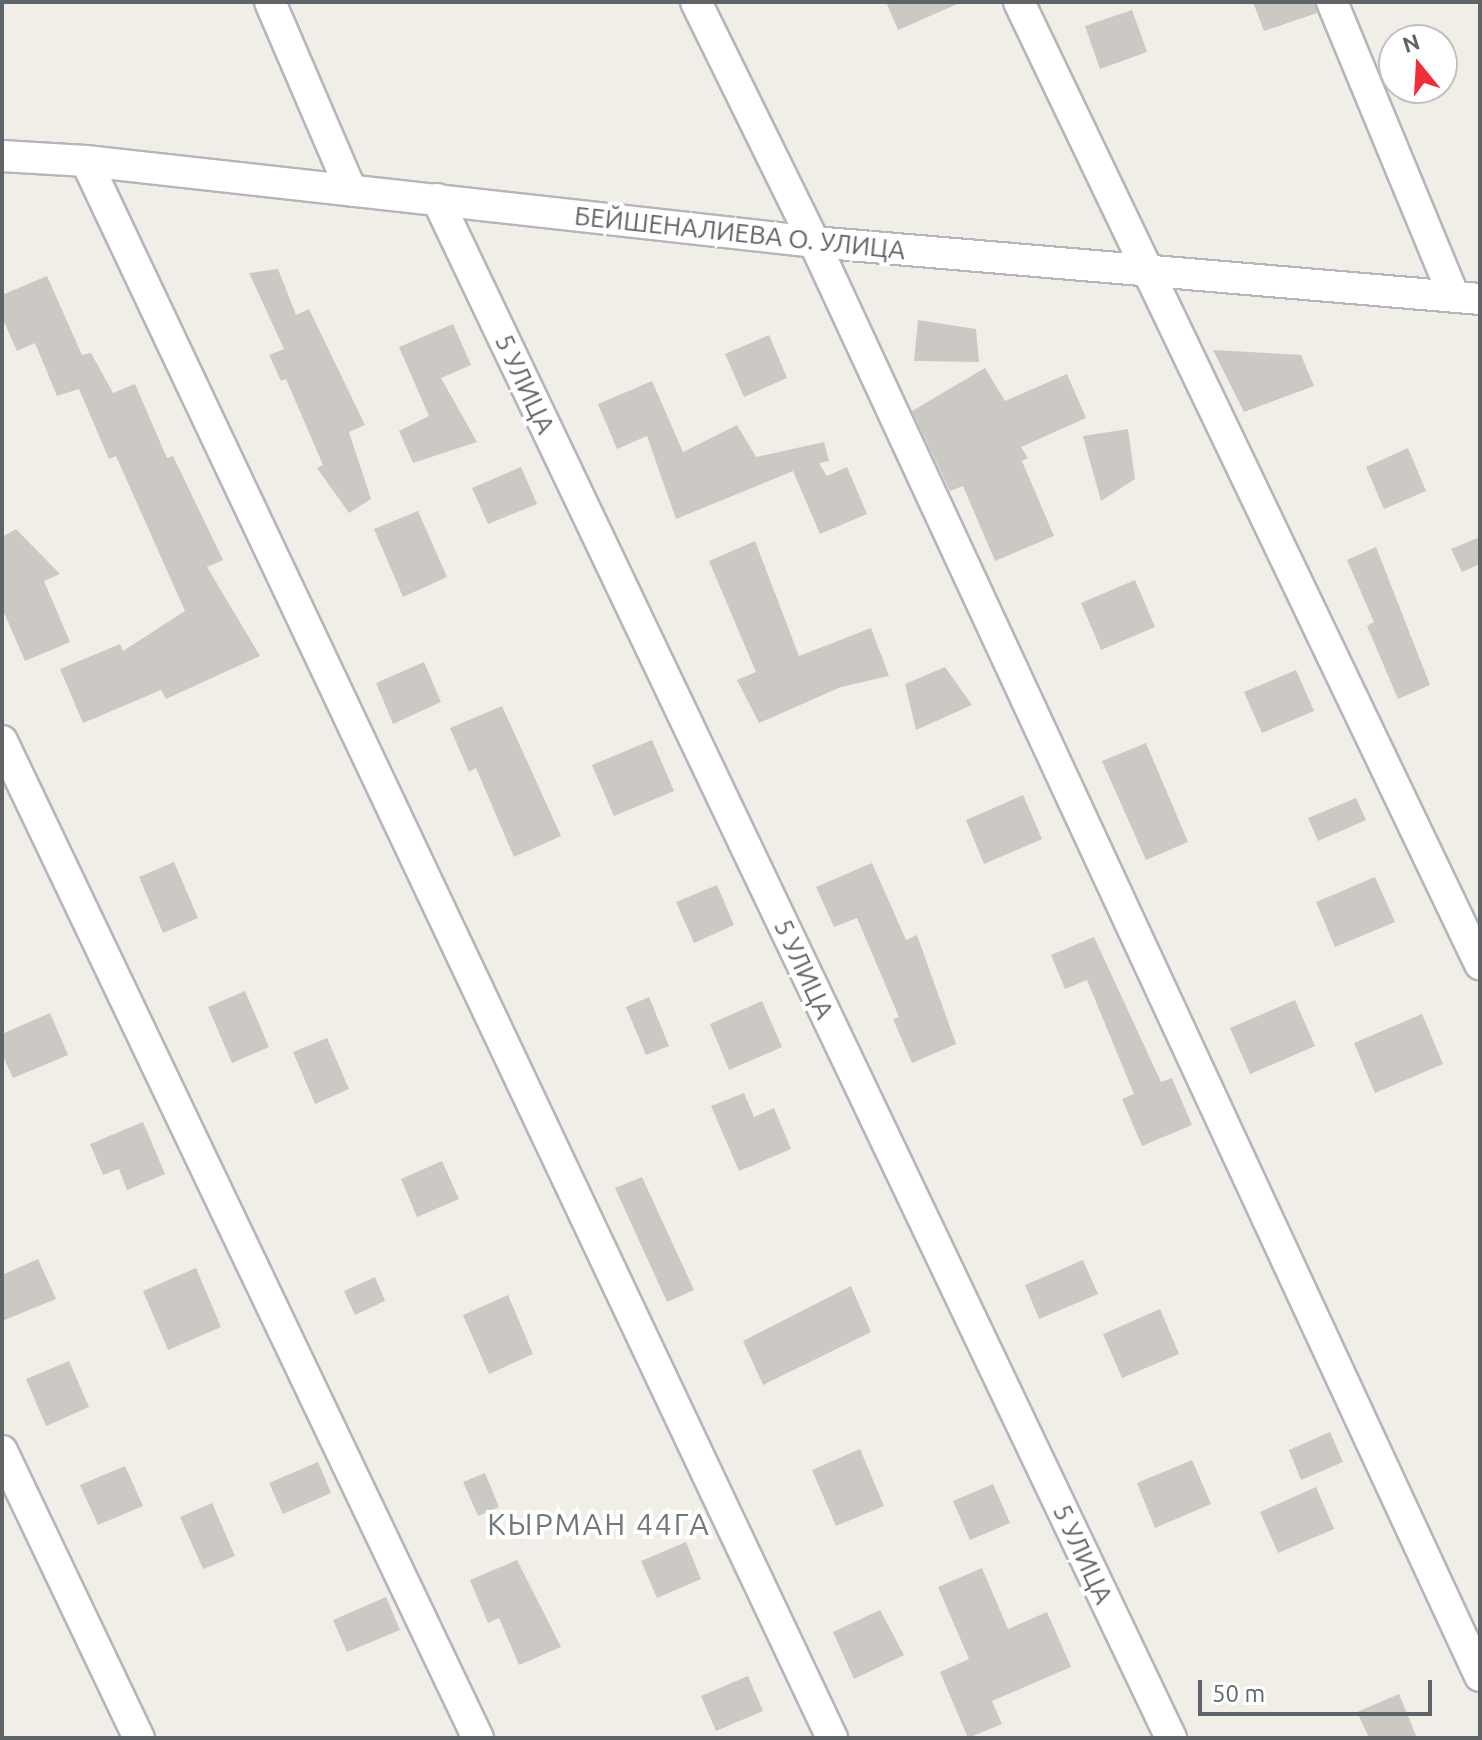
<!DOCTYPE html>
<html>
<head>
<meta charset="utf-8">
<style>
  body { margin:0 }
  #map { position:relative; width:1482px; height:1740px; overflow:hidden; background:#f1eee8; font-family:Ubuntu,sans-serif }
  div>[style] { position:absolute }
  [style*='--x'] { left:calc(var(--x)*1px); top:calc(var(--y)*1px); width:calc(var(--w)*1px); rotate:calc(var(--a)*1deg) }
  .building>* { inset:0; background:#ccc9c4 }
  .roads { filter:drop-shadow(2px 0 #b3b6ba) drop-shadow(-2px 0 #b3b6ba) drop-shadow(0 2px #b3b6ba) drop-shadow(0 -2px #b3b6ba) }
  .minor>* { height:30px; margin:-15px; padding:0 15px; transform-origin:15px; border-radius:15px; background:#fff }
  span { translate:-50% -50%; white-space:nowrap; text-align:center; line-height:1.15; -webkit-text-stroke:8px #fff; paint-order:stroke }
  .street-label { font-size:26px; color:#5f6468 }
  .quarter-label { font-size:30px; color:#70767a; letter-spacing:2px }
  .frame { position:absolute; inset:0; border:4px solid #5f6468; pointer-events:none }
  .north { position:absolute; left:1378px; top:24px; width:80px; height:80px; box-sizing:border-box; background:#fff; border:2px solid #bfc1c3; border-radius:50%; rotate:342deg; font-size:22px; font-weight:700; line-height:32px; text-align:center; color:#5f6468 }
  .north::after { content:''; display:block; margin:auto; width:28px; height:36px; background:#f12e37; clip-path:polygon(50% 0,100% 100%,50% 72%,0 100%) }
  .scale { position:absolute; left:1198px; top:1680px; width:234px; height:36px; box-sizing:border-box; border:4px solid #5f6468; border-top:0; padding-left:10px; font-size:24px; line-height:28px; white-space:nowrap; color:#5f6468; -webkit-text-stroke:6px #fff; paint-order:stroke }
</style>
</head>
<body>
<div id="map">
  <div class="building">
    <div style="clip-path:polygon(886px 2px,962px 2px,898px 30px)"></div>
    <div style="clip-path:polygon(1253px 2px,1314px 2px,1317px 13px,1264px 31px)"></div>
    <div style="clip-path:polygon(1132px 10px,1147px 52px,1100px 69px,1085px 26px)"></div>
    <div style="clip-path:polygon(278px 269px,296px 315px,309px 309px,365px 425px,349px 432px,371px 499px,349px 513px,317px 468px,323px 465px,286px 379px,281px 381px,269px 355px,284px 349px,249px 273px)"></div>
    <div style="clip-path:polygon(47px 276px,82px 355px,91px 353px,113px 393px,135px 384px,167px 458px,173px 456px,223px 560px,207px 567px,260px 656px,166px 699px,161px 690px,83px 723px,60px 669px,120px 644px,123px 651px,185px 611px,116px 456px,109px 459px,79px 389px,57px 396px,35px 343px,17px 351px,2px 317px,2px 295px)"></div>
    <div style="clip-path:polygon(918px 320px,976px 329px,979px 362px,914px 361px)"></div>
    <div style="clip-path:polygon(453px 324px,471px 365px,441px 378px,477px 442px,413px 463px,399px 431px,429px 416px,399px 347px)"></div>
    <div style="clip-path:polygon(769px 335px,787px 378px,744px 397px,725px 354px)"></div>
    <div style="clip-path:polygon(1213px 350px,1301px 355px,1314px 386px,1244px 412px)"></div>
    <div style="clip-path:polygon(985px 368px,1005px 401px,1067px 374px,1086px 418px,1021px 447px,1028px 458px,1022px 461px,1054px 536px,995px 561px,963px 486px,950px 491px,912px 411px)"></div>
    <div style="clip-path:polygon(652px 381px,683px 452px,737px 425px,756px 457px,824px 442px,829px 461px,819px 463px,827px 476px,847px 467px,867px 514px,820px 534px,793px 471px,676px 519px,647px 436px,617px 449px,598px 404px)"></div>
    <div style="clip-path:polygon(1128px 429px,1135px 479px,1101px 501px,1083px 436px)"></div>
    <div style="clip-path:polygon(1408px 448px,1426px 491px,1384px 509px,1366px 467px)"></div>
    <div style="clip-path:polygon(521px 467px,537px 504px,488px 524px,472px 488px)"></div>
    <div style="clip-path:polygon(418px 511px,447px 577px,403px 597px,374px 529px)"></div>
    <div style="clip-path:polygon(16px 529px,60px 574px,44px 581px,70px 642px,25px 661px,2px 608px,2px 537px)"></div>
    <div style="clip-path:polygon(1480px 537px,1480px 564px,1462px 572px,1451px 549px)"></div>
    <div style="clip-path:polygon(755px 541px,799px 656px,871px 628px,889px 676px,841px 687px,759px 723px,737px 680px,756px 672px,709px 561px)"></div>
    <div style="clip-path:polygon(1376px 547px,1430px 685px,1398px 699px,1367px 626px,1374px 622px,1347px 560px)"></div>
    <div style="clip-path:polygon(1135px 580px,1155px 627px,1101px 650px,1081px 603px)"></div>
    <div style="clip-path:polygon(424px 662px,441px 702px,393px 724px,376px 683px)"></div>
    <div style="clip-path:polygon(945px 667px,972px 705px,916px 730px,905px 684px)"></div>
    <div style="clip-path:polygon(1296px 670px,1314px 711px,1262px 733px,1244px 692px)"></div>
    <div style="clip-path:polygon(502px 706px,561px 836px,514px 857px,476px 768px,469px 772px,450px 728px)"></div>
    <div style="clip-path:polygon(652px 740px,674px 791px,614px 816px,592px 765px)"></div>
    <div style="clip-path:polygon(1146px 743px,1188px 842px,1146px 860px,1102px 761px)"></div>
    <div style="clip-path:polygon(1023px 795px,1042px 839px,984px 864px,966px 820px)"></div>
    <div style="clip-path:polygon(1356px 798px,1366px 820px,1318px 841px,1308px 818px)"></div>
    <div style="clip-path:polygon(174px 862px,198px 918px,163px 933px,139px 877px)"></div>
    <div style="clip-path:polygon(872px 863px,906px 940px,917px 935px,956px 1044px,912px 1063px,893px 1019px,899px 1017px,857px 918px,834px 927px,816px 887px)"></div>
    <div style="clip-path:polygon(1375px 877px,1395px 922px,1335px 947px,1316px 902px)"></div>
    <div style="clip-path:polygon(717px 885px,734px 925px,694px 943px,676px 902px)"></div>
    <div style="clip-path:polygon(1094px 937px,1161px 1082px,1172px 1078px,1192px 1125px,1142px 1146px,1122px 1099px,1134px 1094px,1087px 980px,1065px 989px,1051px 955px)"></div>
    <div style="clip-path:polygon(245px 991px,269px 1047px,232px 1063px,208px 1007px)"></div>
    <div style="clip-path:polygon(649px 997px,669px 1046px,646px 1055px,626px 1007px)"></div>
    <div style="clip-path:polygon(1295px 1000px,1315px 1046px,1250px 1074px,1230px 1028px)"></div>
    <div style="clip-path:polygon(762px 1001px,782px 1047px,729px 1070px,710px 1024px)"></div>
    <div style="clip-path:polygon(50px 1013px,68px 1055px,13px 1078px,2px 1054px,2px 1034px)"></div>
    <div style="clip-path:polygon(1422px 1014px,1443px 1064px,1375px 1093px,1354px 1043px)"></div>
    <div style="clip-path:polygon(327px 1038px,349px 1089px,315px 1104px,293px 1052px)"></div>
    <div style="clip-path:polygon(744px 1093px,754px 1117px,774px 1108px,791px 1149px,739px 1171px,711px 1106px)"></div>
    <div style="clip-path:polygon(143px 1122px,165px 1174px,127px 1190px,119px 1169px,103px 1175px,90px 1144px)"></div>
    <div style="clip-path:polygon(442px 1161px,459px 1199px,417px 1217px,401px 1179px)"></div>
    <div style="clip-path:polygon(642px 1177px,694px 1290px,667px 1302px,615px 1188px)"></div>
    <div style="clip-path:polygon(38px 1259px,56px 1299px,2px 1321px,2px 1275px)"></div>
    <div style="clip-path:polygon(1083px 1260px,1098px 1294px,1039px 1319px,1025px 1285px)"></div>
    <div style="clip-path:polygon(196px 1268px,221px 1327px,168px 1350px,143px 1291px)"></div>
    <div style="clip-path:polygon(375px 1277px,385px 1301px,355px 1315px,344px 1291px)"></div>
    <div style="clip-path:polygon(851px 1286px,871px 1332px,763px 1385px,743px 1341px)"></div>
    <div style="clip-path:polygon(508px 1295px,533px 1354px,489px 1374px,463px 1315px)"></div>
    <div style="clip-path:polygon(1160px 1309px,1179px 1354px,1122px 1378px,1103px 1334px)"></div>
    <div style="clip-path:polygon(69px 1361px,89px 1407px,46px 1426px,26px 1379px)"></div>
    <div style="clip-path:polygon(1330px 1432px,1343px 1462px,1301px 1480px,1289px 1450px)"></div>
    <div style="clip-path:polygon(860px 1449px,884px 1506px,836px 1526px,812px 1470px)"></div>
    <div style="clip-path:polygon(1192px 1460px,1211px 1504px,1155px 1528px,1137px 1483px)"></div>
    <div style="clip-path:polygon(318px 1462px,331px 1493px,283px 1514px,269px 1483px)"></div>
    <div style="clip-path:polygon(125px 1466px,143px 1506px,98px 1525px,80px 1485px)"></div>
    <div style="clip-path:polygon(485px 1473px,499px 1507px,478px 1516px,463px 1482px)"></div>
    <div style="clip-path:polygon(993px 1484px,1010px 1523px,970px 1540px,953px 1501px)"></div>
    <div style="clip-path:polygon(1316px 1487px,1334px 1529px,1278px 1553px,1260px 1512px)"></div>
    <div style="clip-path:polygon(212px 1503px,235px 1556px,203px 1569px,180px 1517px)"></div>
    <div style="clip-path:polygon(686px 1542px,701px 1579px,657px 1598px,641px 1561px)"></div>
    <div style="clip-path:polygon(517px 1560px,561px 1647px,519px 1665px,499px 1618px,488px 1623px,470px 1580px)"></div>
    <div style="clip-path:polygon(982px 1568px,1008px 1629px,1047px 1612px,1071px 1667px,992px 1701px,1002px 1724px,968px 1738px,940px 1672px,969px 1659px,938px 1587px)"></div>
    <div style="clip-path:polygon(386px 1597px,400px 1630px,347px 1652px,333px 1620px)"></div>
    <div style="clip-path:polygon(880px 1610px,904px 1655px,854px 1679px,833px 1632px)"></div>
    <div style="clip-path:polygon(748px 1676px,763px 1711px,716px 1731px,701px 1696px)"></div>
    <div style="clip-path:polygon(1399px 1694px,1417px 1738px,1369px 1738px,1357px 1712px)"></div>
  </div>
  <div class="roads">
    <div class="minor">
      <div style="--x:270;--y:2;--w:205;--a:66.7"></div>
      <div style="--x:696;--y:2;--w:267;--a:63.8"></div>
      <div style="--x:814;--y:242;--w:1581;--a:65.09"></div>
      <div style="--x:1019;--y:2;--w:1067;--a:64.4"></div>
      <div style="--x:1332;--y:2;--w:319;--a:67.5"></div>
      <div style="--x:2;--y:156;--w:84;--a:3.4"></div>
      <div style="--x:86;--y:161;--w:732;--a:6.35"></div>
      <div style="--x:814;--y:242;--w:668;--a:4.89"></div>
      <div style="--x:86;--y:161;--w:1745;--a:64.68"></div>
      <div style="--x:437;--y:199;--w:1705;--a:64.5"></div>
      <div style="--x:2;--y:741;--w:1105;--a:64.48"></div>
      <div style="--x:2;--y:1451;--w:318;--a:64.5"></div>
    </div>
  </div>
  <div class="street-label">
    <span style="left:740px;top:233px;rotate:6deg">БЕЙШЕНАЛИЕВА О. УЛИЦА</span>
    <span style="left:525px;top:384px;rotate:65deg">5 УЛИЦА</span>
    <span style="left:804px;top:969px;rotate:65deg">5 УЛИЦА</span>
    <span style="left:1083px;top:1554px;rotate:65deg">5 УЛИЦА</span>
  </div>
  <div class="quarter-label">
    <span style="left:599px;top:1524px">КЫРМАН 44ГА</span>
  </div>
  <div class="frame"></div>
  <div class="north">N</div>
  <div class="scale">50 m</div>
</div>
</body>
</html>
